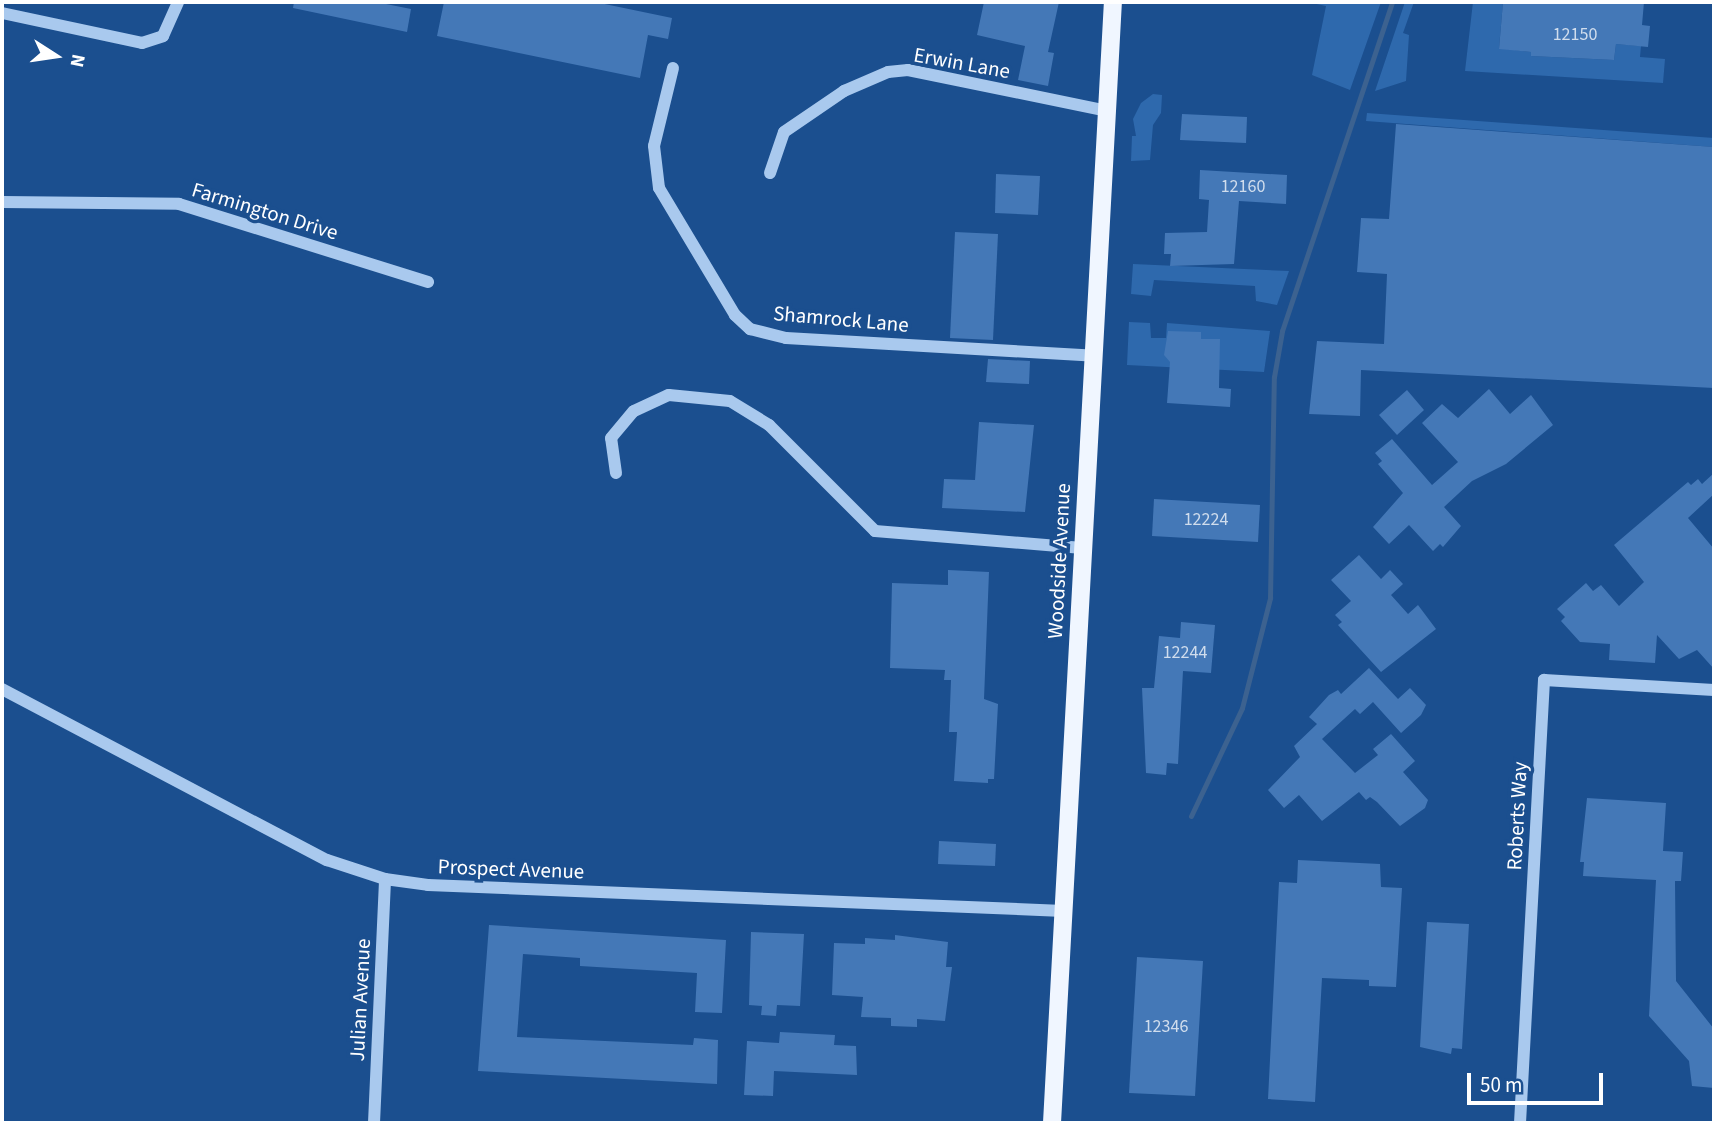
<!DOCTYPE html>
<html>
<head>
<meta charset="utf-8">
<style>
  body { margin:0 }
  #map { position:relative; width:1716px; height:1125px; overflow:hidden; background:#1b4f8f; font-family:"Source Sans 3",sans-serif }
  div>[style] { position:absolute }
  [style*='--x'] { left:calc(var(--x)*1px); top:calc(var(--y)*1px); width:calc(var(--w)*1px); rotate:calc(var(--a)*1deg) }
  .green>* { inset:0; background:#2e69ad }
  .stream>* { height:5px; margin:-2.5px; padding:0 2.5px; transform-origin:2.5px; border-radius:2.5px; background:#3c6290 }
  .building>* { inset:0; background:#4478b7 }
  .minor>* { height:12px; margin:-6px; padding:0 6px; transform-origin:6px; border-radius:6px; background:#a9c9ee }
  .major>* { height:18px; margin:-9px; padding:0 9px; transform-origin:9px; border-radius:9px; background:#f0f6ff }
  span { translate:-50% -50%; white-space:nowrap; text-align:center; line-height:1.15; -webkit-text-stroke:7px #1b4f8f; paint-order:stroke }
  .number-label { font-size:18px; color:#d0dded }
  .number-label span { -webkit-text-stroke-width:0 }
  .street-label { font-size:21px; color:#fff }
  .frame { position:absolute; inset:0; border:4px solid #fff; pointer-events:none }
  .north { position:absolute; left:21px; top:21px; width:70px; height:70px; -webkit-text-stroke:5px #1b4f8f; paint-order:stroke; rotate:102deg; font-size:19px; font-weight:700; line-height:28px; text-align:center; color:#fff }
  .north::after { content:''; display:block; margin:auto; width:24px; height:32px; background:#fff; clip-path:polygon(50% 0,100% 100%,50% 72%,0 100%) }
  .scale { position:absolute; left:1467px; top:1073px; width:136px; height:32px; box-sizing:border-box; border:4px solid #fff; border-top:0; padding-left:9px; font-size:21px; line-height:24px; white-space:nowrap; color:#fff; -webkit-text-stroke:5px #1b4f8f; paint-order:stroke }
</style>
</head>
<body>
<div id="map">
  <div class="green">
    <div style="clip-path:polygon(1307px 2px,1381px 2px,1350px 90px,1312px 75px,1326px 6px)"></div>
    <div style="clip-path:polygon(1405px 2px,1414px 2px,1403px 33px,1409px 35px,1406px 81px,1375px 91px)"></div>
    <div style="clip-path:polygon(1473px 2px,1503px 2px,1499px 48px,1531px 52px,1531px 56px,1614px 60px,1616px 44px,1641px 46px,1640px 57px,1665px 59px,1663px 83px,1465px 71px)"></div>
    <div style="clip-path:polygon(1153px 94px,1162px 95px,1161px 113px,1153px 125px,1150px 160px,1131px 161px,1132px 136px,1136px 136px,1133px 119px,1141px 103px)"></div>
    <div style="clip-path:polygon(1367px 113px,1714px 138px,1714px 147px,1366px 121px)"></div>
    <div style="clip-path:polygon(1133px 264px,1289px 271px,1277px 305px,1256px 301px,1255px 286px,1154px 280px,1151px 296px,1131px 294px)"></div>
    <div style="clip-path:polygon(1129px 322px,1150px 323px,1151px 338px,1166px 338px,1167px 323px,1270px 331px,1264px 372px,1127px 365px)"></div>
  </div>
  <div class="stream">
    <div style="--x:1191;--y:816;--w:119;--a:-64.7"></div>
    <div style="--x:1242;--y:708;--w:114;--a:-75.7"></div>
    <div style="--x:1270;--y:598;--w:221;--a:-89"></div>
    <div style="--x:1274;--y:377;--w:47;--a:-80.1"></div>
    <div style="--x:1282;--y:331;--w:347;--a:-71.5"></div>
  </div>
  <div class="building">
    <div style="clip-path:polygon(294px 2px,376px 2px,411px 9px,407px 32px,293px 8px)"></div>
    <div style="clip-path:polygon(444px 2px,595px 2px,672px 18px,668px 39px,648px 35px,640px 78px,437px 36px)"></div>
    <div style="clip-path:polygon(984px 2px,1059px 2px,1048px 52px,1054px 53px,1048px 86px,1018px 80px,1025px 46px,977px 35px)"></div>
    <div style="clip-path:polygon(1503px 2px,1644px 2px,1642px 25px,1650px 26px,1648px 47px,1616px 44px,1614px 60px,1531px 56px,1531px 52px,1499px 49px)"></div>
    <div style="clip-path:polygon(1182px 114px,1247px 117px,1246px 143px,1180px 140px)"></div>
    <div style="clip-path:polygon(1396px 124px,1714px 147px,1714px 388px,1361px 370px,1360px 416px,1309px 414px,1317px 341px,1384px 344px,1387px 274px,1357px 272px,1361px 218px,1389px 219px)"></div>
    <div style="clip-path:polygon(1200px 170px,1287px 175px,1286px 204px,1239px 201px,1234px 264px,1170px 266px,1171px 254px,1164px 254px,1165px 233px,1207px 232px,1209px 200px,1199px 199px)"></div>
    <div style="clip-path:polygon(996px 174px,1040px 176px,1038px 215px,995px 213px)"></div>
    <div style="clip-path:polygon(955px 232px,998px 234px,993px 340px,950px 338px)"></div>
    <div style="clip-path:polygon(1168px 331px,1201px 332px,1201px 339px,1220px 339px,1219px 388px,1231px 389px,1230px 407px,1167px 403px,1170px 362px,1164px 355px)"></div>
    <div style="clip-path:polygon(988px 359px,1030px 361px,1029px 384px,986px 382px)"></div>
    <div style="clip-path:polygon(1489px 389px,1510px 414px,1531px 395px,1553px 425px,1506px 464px,1472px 481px,1444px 507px,1461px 526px,1443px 547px,1440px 544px,1433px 551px,1409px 525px,1389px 544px,1373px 527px,1403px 493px,1378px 464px,1382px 461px,1375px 453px,1392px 439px,1432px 485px,1458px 462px,1422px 423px,1442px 404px,1458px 418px)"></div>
    <div style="clip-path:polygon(1407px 390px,1424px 410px,1397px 435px,1379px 415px)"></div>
    <div style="clip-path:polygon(979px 422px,1034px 425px,1025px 512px,942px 508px,944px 479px,975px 480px)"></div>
    <div style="clip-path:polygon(1714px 473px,1714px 494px,1688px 518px,1714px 549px,1714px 669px,1697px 650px,1679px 659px,1657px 635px,1655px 663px,1609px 660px,1610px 644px,1580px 642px,1561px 621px,1565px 617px,1557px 609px,1586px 583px,1593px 591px,1601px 585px,1619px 606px,1644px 582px,1614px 545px,1688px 482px,1691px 485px,1698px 479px,1702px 484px)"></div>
    <div style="clip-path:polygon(1154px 499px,1260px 505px,1258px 542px,1152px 536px)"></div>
    <div style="clip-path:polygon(1359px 555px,1381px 579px,1390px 570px,1403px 584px,1391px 595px,1408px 614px,1418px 605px,1436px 629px,1381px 672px,1338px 625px,1342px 622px,1335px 615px,1351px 601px,1331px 580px)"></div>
    <div style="clip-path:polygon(948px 570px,989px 572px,984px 699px,998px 704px,994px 779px,988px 779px,988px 783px,954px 781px,957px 732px,949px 732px,951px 680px,944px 680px,945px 670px,890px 668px,892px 583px,948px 585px)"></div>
    <div style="clip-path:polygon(1181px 622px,1215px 625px,1211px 673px,1183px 671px,1178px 764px,1167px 763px,1166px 775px,1146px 773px,1142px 688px,1154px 688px,1159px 636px,1180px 638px)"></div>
    <div style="clip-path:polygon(1369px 668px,1398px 699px,1410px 688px,1426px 705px,1421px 715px,1401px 733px,1373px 702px,1360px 714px,1355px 709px,1322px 739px,1355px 773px,1378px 755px,1373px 749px,1391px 734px,1415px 761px,1403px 772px,1428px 800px,1425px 808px,1400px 826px,1377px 802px,1370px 797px,1366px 800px,1359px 792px,1322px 821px,1299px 795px,1284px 808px,1268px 790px,1300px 757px,1294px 746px,1317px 724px,1309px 717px,1329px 695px,1338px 690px,1341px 694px)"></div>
    <div style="clip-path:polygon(1587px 798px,1666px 803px,1663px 851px,1683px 852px,1681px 881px,1675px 881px,1676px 981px,1714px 1029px,1714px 1088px,1692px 1086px,1689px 1061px,1649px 1016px,1656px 880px,1583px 876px,1584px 862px,1580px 862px)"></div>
    <div style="clip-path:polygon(939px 841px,996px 844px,995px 866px,938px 864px)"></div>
    <div style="clip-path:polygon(1298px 860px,1380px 864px,1381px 887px,1402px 888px,1396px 987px,1369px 986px,1369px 980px,1322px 978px,1315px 1102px,1268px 1099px,1279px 882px,1297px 883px)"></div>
    <div style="clip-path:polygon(1427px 922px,1469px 924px,1462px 1049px,1452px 1048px,1451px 1054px,1420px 1047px)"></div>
    <div style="clip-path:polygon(489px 925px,726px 940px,722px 1013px,695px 1012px,697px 973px,580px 966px,580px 958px,523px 954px,517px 1037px,693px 1045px,694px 1038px,718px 1040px,717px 1084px,478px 1071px)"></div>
    <div style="clip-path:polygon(751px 932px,804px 934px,800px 1006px,777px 1005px,776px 1016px,761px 1015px,762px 1006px,749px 1005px)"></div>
    <div style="clip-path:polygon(895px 935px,948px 942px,946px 967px,952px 967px,945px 1021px,917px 1019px,917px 1027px,891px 1026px,891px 1018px,861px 1017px,863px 997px,832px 995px,834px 943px,865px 944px,865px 938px,895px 940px)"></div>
    <div style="clip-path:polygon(1137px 957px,1203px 961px,1195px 1096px,1129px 1093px)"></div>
    <div style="clip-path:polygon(780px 1032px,835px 1035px,834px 1045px,856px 1046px,857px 1075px,774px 1071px,773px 1096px,744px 1095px,747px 1041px,779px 1043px)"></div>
  </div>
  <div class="minor">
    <div style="--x:2;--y:13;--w:143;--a:12.1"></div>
    <div style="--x:142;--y:43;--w:22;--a:-18"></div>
    <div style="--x:163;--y:36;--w:37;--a:-66"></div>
    <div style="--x:673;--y:68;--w:80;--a:103.7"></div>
    <div style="--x:654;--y:146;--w:42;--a:83.2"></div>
    <div style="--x:659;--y:188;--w:148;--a:59.1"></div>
    <div style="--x:735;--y:315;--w:21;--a:43"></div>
    <div style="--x:750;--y:329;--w:37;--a:14"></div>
    <div style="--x:786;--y:338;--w:309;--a:3.3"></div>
    <div style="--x:770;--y:173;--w:43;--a:-71.1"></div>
    <div style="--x:784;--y:132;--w:73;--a:-34.3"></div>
    <div style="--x:844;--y:91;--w:48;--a:-23.4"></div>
    <div style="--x:888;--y:72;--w:20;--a:-6"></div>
    <div style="--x:908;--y:70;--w:203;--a:11.6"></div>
    <div style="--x:2;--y:202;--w:177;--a:0.6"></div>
    <div style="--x:179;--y:204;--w:261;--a:17.4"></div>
    <div style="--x:616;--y:473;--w:35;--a:-98"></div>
    <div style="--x:611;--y:438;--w:35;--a:-50"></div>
    <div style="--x:634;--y:411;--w:38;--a:-25"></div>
    <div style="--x:669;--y:395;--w:61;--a:5.6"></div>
    <div style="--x:730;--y:401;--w:46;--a:31.6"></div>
    <div style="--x:769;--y:425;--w:150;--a:45"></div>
    <div style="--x:875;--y:531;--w:208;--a:4.7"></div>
    <div style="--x:2;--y:689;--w:367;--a:27.8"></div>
    <div style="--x:327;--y:860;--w:61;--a:18.1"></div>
    <div style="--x:385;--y:879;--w:43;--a:7.9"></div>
    <div style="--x:428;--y:885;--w:636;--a:2.34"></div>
    <div style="--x:374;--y:1123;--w:244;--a:-87.4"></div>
    <div style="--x:1520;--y:1123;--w:444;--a:-86.9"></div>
    <div style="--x:1544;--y:680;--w:170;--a:3.4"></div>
  </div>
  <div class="major">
    <div style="--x:1052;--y:1123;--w:1123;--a:-86.89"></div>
  </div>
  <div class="number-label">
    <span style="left:1575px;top:35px">12150</span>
    <span style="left:1243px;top:187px">12160</span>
    <span style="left:1206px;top:520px">12224</span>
    <span style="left:1185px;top:653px">12244</span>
    <span style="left:1166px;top:1027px">12346</span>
  </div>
  <div class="street-label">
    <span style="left:962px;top:63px;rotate:10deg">Erwin Lane</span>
    <span style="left:265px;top:211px;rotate:17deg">Farmington Drive</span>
    <span style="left:841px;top:319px;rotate:5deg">Shamrock Lane</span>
    <span style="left:1059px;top:561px;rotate:-87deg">Woodside Avenue</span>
    <span style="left:1517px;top:816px;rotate:-87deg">Roberts Way</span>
    <span style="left:511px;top:869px;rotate:2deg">Prospect Avenue</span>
    <span style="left:360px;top:1000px;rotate:-87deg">Julian Avenue</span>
  </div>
  <div class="frame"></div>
  <div class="north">N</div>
  <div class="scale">50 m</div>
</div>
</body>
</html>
